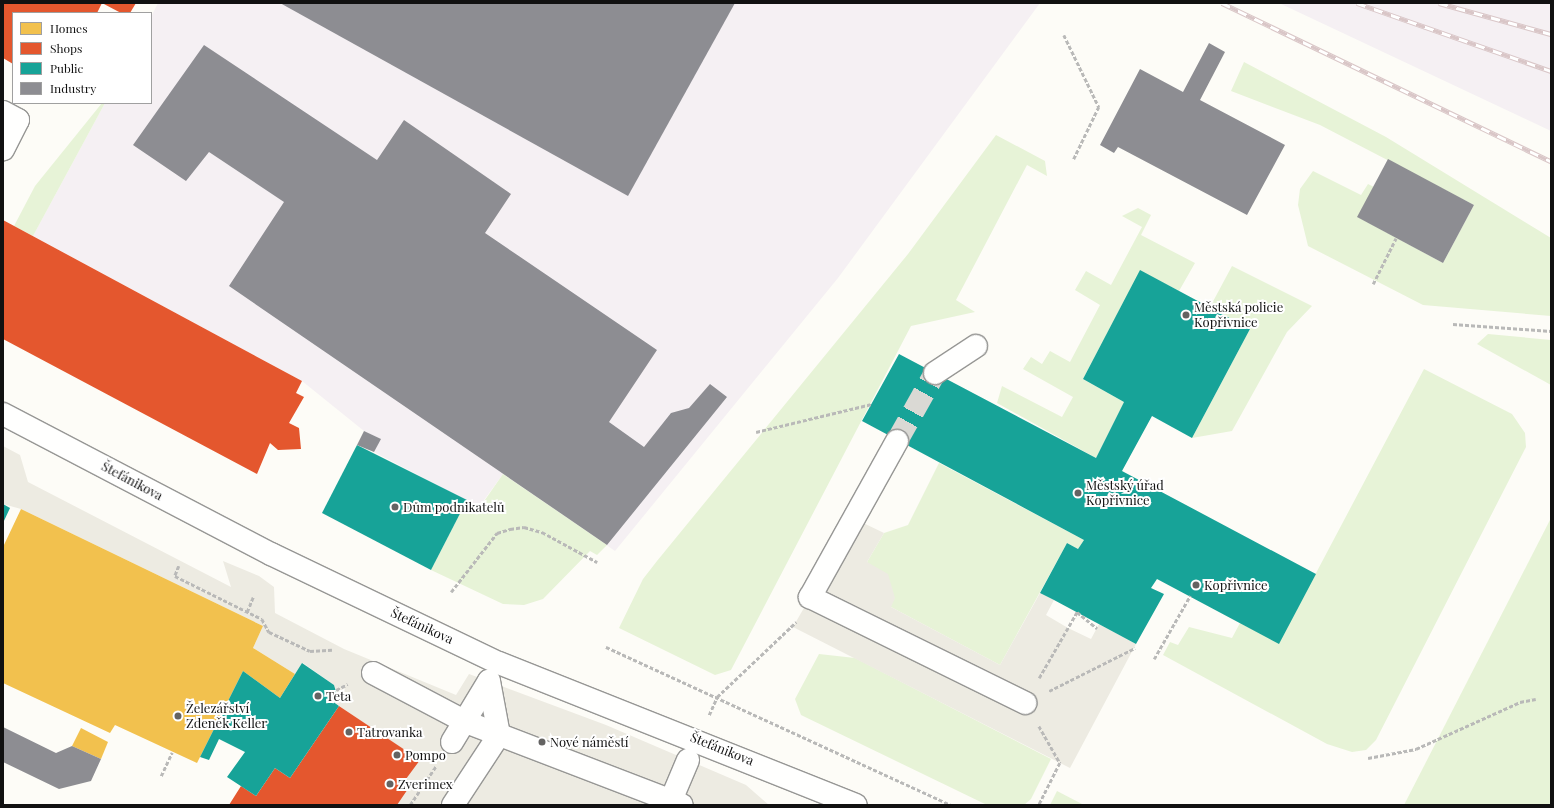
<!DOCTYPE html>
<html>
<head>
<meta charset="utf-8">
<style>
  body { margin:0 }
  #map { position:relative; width:1554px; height:808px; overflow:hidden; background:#fdfcf7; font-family:"Playfair Display",serif }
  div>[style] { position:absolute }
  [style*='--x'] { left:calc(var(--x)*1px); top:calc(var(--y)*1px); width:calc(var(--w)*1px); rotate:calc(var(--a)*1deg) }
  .industrial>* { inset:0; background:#f5f0f3 }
  .green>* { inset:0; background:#e7f3d7 }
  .plaza>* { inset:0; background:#edebe2 }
  .homes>* { inset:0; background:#f2c14e }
  .shops>* { inset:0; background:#e4572e }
  .public>* { inset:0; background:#17a398 }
  .industry>* { inset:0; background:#8d8d92 }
  .minor-tunnel>* { height:22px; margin-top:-11px; transform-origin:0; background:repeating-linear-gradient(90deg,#dad9d4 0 22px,transparent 0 33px) }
  .path>* { height:2.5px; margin-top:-1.25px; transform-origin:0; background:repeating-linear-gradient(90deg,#b9b9b8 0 4px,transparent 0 6px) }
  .roads { filter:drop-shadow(1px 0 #979795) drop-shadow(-1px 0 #979795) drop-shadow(0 1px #979795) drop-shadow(0 -1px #979795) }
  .minor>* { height:22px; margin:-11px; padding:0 11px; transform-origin:11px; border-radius:11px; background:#fffffe }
  .rail>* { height:4.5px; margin-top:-2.25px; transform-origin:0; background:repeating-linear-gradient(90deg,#fff 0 9px,#d9c6c7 0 18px); box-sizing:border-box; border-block:1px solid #d9c6c7 }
  .dots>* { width:11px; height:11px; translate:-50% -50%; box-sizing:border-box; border:2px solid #fff; border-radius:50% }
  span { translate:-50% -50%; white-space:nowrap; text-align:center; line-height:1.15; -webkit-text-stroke:4px #fff; paint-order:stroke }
  .poi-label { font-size:13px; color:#111 }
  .left { translate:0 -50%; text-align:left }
  .street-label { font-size:13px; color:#111 }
  .frame { position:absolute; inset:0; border:4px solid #111; pointer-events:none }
  .legend { position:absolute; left:12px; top:12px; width:140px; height:92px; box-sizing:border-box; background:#fff; border:1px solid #a0a0a0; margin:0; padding:5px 7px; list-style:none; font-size:12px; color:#111 }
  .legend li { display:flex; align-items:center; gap:8px; height:20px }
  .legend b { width:20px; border:1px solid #a0a0a0 }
</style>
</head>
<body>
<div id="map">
  <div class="industrial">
    <div style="clip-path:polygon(158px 3px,1040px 3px,838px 278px,615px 551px,503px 474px,479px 507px,374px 452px,380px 439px,364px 431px,302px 381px,33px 236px,105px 103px,151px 103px,151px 17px)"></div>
    <div style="clip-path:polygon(1279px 3px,1551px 3px,1551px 131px)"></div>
  </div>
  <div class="green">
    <div style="clip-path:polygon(1244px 62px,1386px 137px,1551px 238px,1551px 316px,1423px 305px,1308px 246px,1298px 205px,1300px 189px,1313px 171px,1361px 195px,1368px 184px,1374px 187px,1358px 217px,1443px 263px,1474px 205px,1320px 125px,1231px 91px)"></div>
    <div style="clip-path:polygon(102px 103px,105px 103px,33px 236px,14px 226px,35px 186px)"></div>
    <div style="clip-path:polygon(996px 135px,1045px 161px,1047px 176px,1027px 165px,956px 300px,975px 312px,911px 326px,731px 670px,715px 675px,619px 628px,643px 579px,657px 561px,908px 254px)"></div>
    <div style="clip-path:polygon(1138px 208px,1151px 215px,1141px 235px,1195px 263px,1179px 291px,1140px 271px,1083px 379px,1124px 402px,1096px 458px,997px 403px,1002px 386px,1062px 417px,1073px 397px,1023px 369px,1031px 357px,1042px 364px,1050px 351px,1070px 362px,1100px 305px,1075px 290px,1086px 271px,1111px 285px,1142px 227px,1122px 216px)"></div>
    <div style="clip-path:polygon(1232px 266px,1312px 306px,1287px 332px,1232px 431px,1192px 438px,1250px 329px,1210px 307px)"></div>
    <div style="clip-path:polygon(1488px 334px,1551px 340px,1551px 385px,1477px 344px)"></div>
    <div style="clip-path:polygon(1424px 369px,1512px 414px,1525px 433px,1526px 447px,1376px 740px,1366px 750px,1352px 752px,1327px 744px,1163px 655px,1170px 642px,1178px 645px,1189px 627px,1232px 638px,1240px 623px,1279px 643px)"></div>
    <div style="clip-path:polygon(939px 463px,1084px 540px,1078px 549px,1067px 543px,1000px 665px,891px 607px,867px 562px,884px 533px,908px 525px)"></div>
    <div style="clip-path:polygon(503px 474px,607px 545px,597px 555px,590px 551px,543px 599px,524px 605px,503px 604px,431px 570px,467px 500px,480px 507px)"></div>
    <div style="clip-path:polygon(1551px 518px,1551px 805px,1404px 805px)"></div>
    <div style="clip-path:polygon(819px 654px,855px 658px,1051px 759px,1031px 799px,1024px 805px,987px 805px,801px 715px,795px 699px)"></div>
    <div style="clip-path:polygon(1057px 791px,1084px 805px,1050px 805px)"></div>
  </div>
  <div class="plaza">
    <div style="clip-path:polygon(3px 446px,20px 455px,28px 482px,231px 587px,223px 561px,259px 576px,274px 587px,275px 613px,344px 649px,456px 695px,469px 674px,480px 678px,606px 725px,746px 785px,769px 805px,397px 805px,406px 779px,419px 760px,332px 701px,337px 694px,334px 685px,303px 663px,295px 674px,253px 648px,263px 626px,21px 509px,3px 504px)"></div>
    <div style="clip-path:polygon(855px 519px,884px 533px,867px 562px,888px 574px,895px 598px,891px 607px,1000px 665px,1040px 593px,1054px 600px,1046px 615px,1068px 628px,1091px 639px,1099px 624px,1136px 644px,1070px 768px,793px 627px)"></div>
  </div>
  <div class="homes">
    <div style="clip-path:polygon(21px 509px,263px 626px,253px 648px,295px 674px,280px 698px,243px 671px,197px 763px,115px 725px,110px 733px,3px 683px,3px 547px)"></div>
    <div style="clip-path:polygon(81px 728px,108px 742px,101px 759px,72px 746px)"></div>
  </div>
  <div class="shops">
    <div style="clip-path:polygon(3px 3px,102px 3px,97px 13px,13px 13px,13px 64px,3px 58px)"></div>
    <div style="clip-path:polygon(102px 3px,136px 3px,130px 13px,121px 13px)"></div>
    <div style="clip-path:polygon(3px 220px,302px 381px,296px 393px,304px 397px,289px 423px,299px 428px,301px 449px,278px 450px,270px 443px,257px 474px,3px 339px)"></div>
    <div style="clip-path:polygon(339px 706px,420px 760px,406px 779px,412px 783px,397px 805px,229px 805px,241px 786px,256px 796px,275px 768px,290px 778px)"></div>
  </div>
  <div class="public">
    <div style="clip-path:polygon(1140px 270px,1250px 329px,1192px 438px,1152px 416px,1122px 471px,1316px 574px,1279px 644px,1157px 579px,1151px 588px,1164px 594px,1136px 644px,1054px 600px,1040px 593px,1067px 543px,1078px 549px,1084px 540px,862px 421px,899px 354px,1096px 458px,1124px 402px,1083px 379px)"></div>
    <div style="clip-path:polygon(357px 445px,467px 500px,431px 570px,322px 513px)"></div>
    <div style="clip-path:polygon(3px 504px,10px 508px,3px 523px)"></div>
    <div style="clip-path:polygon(302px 663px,334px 685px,337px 695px,332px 701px,339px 706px,290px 778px,275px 768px,256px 796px,227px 777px,245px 752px,219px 739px,209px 760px,200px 757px,243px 671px,280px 698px)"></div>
  </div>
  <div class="industry">
    <div style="clip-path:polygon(280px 3px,735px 3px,628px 196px)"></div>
    <div style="clip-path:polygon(1209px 43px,1225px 52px,1200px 100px,1285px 145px,1247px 215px,1118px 147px,1114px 153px,1100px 145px,1140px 69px,1183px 92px)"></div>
    <div style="clip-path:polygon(204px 45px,377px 160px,404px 120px,511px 194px,485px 233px,657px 350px,609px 422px,644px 447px,671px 413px,689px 408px,710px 384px,727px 397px,607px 545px,229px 286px,284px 202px,209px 152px,186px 181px,133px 145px)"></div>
    <div style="clip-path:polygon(1388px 159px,1474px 205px,1443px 263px,1357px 217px)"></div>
    <div style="clip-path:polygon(364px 431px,381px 439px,374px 452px,357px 445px)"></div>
    <div style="clip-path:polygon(3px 727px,56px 753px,72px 746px,101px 759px,91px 781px,59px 789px,3px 762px)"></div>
  </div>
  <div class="minor-tunnel">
    <div style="--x:897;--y:441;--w:78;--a:-60.8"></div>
  </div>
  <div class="path">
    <div style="--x:1064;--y:35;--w:80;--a:64.1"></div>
    <div style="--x:1099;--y:107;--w:58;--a:115.7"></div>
    <div style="--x:1373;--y:284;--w:51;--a:-63.4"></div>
    <div style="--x:1453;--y:324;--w:98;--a:4.1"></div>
    <div style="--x:756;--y:432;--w:119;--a:-13.6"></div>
    <div style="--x:179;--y:566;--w:11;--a:112"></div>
    <div style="--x:175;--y:576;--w:97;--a:26.3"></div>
    <div style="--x:262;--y:619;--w:15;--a:62"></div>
    <div style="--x:269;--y:632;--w:45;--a:24.9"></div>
    <div style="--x:310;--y:651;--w:22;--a:-3"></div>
    <div style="--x:451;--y:592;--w:75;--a:-52.1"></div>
    <div style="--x:497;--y:533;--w:14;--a:-17"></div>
    <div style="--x:510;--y:529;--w:14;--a:-8"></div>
    <div style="--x:524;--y:527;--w:19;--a:16"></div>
    <div style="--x:542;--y:532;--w:63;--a:28.6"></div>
    <div style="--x:247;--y:612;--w:16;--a:-68"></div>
    <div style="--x:606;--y:647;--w:379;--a:24.6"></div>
    <div style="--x:1154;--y:659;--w:73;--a:-60.3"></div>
    <div style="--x:1039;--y:678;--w:76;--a:-60.1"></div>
    <div style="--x:1077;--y:612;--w:26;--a:39"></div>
    <div style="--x:336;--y:690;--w:13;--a:-27"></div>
    <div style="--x:1049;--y:691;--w:96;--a:-26.6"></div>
    <div style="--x:709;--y:715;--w:20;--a:-66"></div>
    <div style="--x:717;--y:697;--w:109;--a:-43.5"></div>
    <div style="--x:1039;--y:726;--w:43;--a:60.4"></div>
    <div style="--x:1060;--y:763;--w:47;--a:116.6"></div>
    <div style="--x:1368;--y:758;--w:49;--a:-10.6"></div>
    <div style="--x:1416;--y:749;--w:114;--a:-24.3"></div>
    <div style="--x:1520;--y:702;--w:16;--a:-11"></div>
    <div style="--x:161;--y:776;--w:26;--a:-65"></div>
    <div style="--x:410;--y:805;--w:47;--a:-56.3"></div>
  </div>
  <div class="roads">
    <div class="minor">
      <div style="--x:3;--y:112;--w:17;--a:28"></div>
      <div style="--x:18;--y:120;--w:33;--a:117"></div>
      <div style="--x:935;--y:373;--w:49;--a:-33.4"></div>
      <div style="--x:3;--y:414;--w:302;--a:27.6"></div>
      <div style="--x:271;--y:554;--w:253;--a:25.6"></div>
      <div style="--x:499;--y:663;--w:384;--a:21.7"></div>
      <div style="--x:897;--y:441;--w:179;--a:119.1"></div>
      <div style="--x:810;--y:597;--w:240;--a:26.2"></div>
      <div style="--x:373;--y:673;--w:105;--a:27.8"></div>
      <div style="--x:466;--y:722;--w:231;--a:21"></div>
      <div style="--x:452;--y:742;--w:71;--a:-58.8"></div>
      <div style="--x:453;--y:805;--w:84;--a:-56.7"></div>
      <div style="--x:499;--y:735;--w:55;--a:-100.5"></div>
      <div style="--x:669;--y:805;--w:49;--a:-67.1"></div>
    </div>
  </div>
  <div class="rail">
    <div style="--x:1222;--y:3;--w:365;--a:25.7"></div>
    <div style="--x:1357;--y:3;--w:206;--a:19.3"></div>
    <div style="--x:1439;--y:3;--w:116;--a:15.5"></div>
  </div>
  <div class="dots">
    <div style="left:1186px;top:315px;background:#646362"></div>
    <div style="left:1078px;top:493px;background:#646362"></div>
    <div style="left:395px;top:507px;background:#646362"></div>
    <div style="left:1196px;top:585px;background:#646362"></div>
    <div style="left:318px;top:696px;background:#646362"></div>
    <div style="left:178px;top:716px;background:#646362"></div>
    <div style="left:349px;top:732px;background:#646362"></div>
    <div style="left:542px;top:742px;background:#646362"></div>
    <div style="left:397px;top:755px;background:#646362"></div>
    <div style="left:390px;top:784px;background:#646362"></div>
  </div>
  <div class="poi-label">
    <span class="left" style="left:1194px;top:315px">Městská policie<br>Kopřivnice</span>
    <span class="left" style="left:1086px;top:493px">Městský úřad<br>Kopřivnice</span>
    <span class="left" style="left:403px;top:507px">Dům podnikatelů</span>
    <span class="left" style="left:1204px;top:585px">Kopřivnice</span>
    <span class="left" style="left:326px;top:696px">Teta</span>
    <span class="left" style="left:186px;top:716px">Železářství<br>Zdeněk Keller</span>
    <span class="left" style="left:357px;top:732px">Tatrovanka</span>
    <span class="left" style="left:550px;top:742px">Nové náměstí</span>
    <span class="left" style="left:405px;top:755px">Pompo</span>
    <span class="left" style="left:398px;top:784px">Zverimex</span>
  </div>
  <div class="street-label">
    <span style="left:132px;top:481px;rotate:28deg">Štefánikova</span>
    <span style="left:422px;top:626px;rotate:25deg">Štefánikova</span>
    <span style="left:722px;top:749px;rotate:22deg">Štefánikova</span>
  </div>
  <div class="frame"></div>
  <ul class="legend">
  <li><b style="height:11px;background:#f2c14e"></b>Homes</li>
  <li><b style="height:11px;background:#e4572e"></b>Shops</li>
  <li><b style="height:11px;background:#17a398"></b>Public</li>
  <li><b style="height:11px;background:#8d8d92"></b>Industry</li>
  </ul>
</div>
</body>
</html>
